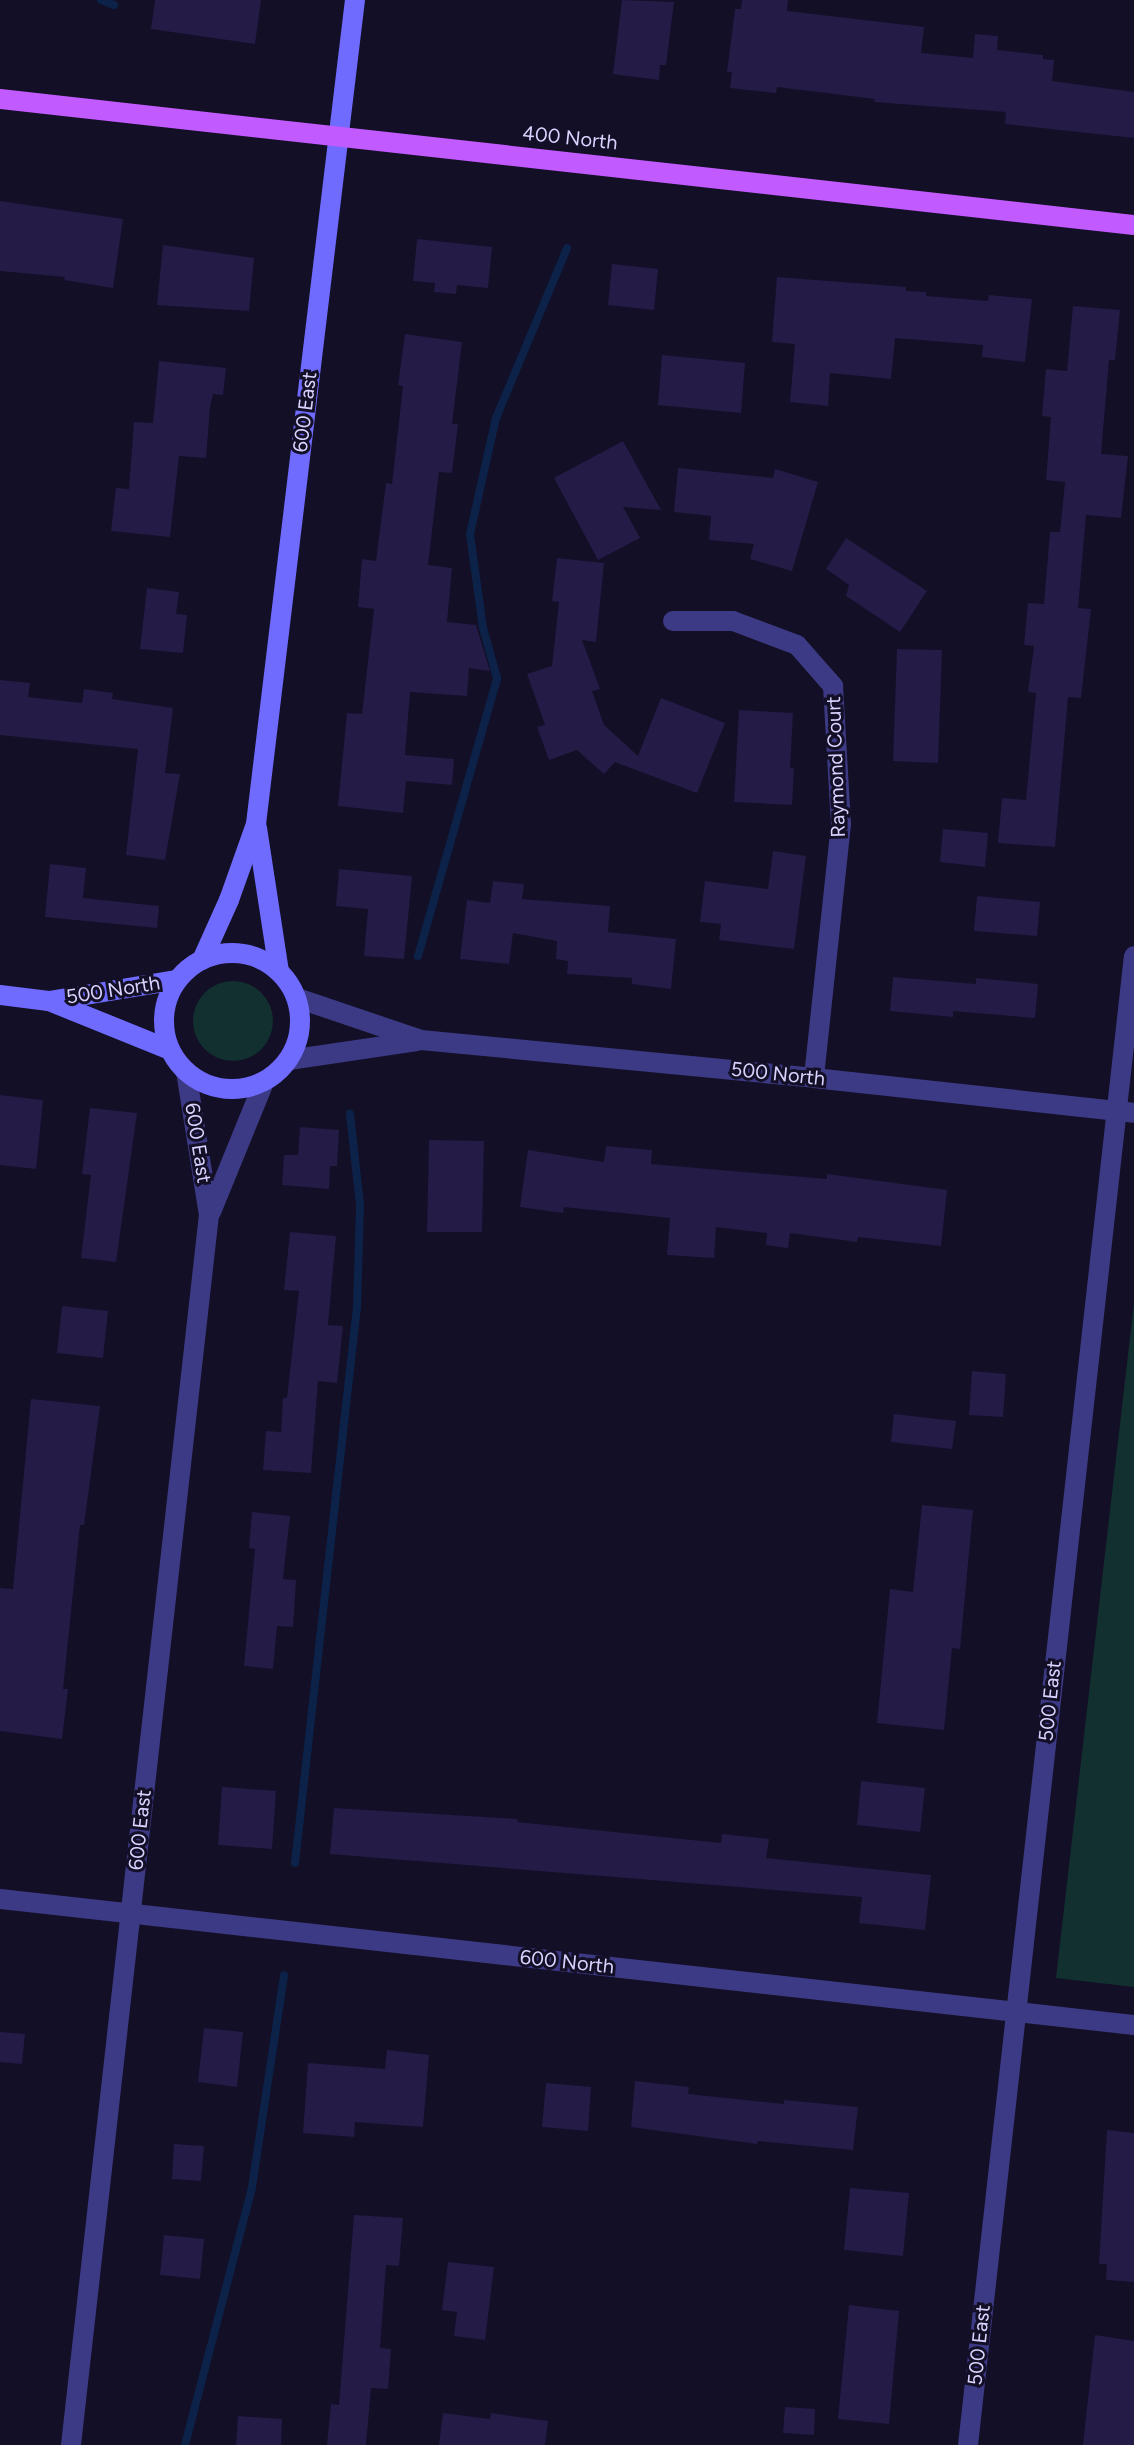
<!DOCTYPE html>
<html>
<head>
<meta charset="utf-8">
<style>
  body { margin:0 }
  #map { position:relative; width:1134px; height:2445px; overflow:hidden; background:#130f26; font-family:Figtree,sans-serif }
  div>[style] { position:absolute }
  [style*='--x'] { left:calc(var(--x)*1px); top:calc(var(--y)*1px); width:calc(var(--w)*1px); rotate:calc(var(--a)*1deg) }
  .green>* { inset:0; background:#12302f }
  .round { border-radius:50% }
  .stream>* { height:8px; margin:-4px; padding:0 4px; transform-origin:4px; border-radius:4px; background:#0c2248 }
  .building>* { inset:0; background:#241b47 }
  .minor>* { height:20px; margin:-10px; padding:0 10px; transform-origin:10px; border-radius:10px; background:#3d3a85 }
  .tertiary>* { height:20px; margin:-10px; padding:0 10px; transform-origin:10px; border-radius:10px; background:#3d3a85 }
  .secondary>* { height:20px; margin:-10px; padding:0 10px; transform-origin:10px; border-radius:10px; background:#6f6bff }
  .secondary>.ring { margin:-10px; padding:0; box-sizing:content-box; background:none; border:20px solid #6f6bff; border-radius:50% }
  .primary>* { height:20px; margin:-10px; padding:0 10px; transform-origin:10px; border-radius:10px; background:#c25bff }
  span { translate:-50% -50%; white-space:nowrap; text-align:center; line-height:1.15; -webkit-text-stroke:6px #130f26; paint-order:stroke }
  .street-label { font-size:20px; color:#d9d4ff }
</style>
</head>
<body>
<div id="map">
  <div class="green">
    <div class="round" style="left:193px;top:981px;width:80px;height:80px"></div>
    <div style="clip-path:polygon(1134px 1303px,1134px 1987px,1056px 1978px)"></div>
  </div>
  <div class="stream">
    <div style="--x:101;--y:0;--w:14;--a:21"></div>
    <div style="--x:418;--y:956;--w:289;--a:-74.1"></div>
    <div style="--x:497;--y:678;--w:52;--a:-105.6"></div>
    <div style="--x:483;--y:628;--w:95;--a:-97.9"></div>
    <div style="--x:470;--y:534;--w:119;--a:-77.4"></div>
    <div style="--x:496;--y:418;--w:184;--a:-67.3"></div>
    <div style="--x:295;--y:1863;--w:559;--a:-83.64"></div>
    <div style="--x:357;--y:1307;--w:102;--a:-88.3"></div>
    <div style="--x:360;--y:1205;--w:92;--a:-96.3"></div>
    <div style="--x:185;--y:2445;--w:267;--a:-75.4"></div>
    <div style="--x:252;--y:2187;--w:214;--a:-81.4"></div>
  </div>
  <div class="building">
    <div style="clip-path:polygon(155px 0,261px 0,255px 44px,151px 29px)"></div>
    <div style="clip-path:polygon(622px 0,674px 2px,666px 65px,660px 65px,659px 80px,613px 74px)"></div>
    <div style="clip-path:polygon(742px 0,788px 0,787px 11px,924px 27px,921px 53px,973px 58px,975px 34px,998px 36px,997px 50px,1043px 55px,1043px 59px,1054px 60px,1052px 81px,1134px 92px,1134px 138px,1005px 124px,1006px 112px,874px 102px,875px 99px,777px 87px,776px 93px,730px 88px,732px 72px,727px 72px,735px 9px,741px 9px)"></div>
    <div style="clip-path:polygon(0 201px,123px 219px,113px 288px,64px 280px,65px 277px,0 271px)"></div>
    <div style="clip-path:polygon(417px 239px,492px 247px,488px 288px,457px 285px,456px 294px,434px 292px,435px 283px,413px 281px)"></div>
    <div style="clip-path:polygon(163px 245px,254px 258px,249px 311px,157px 305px)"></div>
    <div style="clip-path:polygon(612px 264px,658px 269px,654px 310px,608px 305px)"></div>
    <div style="clip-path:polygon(777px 277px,906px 287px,906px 291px,926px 292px,926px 296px,988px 301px,989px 295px,1032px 299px,1025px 362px,982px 357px,983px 345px,895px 338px,891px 379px,830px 373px,828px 406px,790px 402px,795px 344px,772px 342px)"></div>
    <div style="clip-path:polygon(1073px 306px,1120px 310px,1115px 360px,1109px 360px,1101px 454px,1128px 456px,1121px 518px,1086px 515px,1078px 608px,1091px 609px,1081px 698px,1068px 697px,1055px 847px,998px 843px,1002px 798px,1026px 800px,1036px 693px,1028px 692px,1034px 646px,1024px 645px,1028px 603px,1044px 604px,1050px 532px,1060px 532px,1065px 482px,1046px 480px,1051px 417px,1042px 416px,1046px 369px,1067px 371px)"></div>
    <div style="clip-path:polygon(405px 334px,462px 342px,452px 424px,458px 424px,452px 473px,439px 472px,428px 565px,452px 568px,447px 622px,476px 625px,490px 671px,469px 668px,467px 696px,410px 692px,405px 755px,454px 759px,452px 785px,406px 781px,403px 813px,338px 806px,347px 713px,362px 714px,374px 609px,358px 607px,362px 559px,376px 561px,386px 483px,392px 484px,403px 386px,398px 385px)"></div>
    <div style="clip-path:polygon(662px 355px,745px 363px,741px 413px,658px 405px)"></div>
    <div style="clip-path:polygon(159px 361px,226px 368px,223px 395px,213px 394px,210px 407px,206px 458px,179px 456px,170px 537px,111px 531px,116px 488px,129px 489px,134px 422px,153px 423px)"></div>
    <div style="clip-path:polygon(623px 441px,661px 510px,623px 507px,640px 538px,598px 560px,554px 478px)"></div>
    <div style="clip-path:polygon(678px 468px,773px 478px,775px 469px,818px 482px,792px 571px,750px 559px,754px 544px,709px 540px,711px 516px,674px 512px)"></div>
    <div style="clip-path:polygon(846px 538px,927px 591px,900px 632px,846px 596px,849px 585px,826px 569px)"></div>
    <div style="clip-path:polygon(557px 558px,604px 563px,596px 642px,582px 640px,600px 689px,592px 691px,604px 725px,638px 756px,661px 698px,725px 723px,697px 793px,615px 762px,604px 774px,577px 750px,549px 760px,537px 727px,545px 725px,527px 674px,552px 666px,559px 602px,552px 601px)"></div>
    <div style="clip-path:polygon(147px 588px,179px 592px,176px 614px,187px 615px,183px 653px,140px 649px)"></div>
    <div style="clip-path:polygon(897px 649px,942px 650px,938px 763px,893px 761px)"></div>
    <div style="clip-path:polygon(0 680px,30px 683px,28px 697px,82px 703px,84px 689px,113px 693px,112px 699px,173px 708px,165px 773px,180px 774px,165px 860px,126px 855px,138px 749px,0 735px)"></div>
    <div style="clip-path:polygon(739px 710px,793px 713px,790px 768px,794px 768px,792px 805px,734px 802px)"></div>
    <div style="clip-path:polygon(943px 829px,988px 833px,985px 867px,940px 862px)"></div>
    <div style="clip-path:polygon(773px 851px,806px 856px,794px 949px,719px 940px,721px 924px,700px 922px,705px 881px,768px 889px)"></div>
    <div style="clip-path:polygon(50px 864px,86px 868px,83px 898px,159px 906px,157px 928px,45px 917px)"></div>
    <div style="clip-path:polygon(339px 869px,412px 876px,404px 959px,364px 956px,368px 909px,336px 906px)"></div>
    <div style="clip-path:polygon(493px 881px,524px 884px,522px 899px,610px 906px,608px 932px,676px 939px,671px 989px,632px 984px,632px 978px,567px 974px,568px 961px,556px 959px,557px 941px,513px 933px,509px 964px,460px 959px,467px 900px,490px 903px)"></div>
    <div style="clip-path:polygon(977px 896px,1040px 902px,1037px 936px,974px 931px)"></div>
    <div style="clip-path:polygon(893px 977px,976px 984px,976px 978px,1038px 984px,1035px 1018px,953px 1011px,953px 1017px,890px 1011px)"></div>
    <div style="clip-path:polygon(0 1095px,43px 1100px,36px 1169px,0 1165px)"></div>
    <div style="clip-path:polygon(90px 1108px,137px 1113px,116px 1262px,81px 1258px,91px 1175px,82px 1174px)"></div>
    <div style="clip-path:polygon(300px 1127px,339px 1130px,337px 1166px,330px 1166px,329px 1189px,282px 1185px,284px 1155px,298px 1155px)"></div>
    <div style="clip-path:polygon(429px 1140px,484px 1141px,482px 1232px,427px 1232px)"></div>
    <div style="clip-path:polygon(606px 1146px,652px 1150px,651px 1164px,827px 1179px,827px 1174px,947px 1190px,941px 1246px,858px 1237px,857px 1242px,790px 1233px,788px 1248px,766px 1245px,767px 1233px,716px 1227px,714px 1258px,667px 1255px,670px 1218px,564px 1207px,563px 1213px,520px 1207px,528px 1150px,604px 1162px)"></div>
    <div style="clip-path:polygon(290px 1232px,336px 1236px,328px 1325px,343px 1326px,337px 1383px,318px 1381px,311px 1473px,263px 1470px,266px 1431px,281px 1432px,283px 1398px,287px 1398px,299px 1291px,284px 1290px)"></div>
    <div style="clip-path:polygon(62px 1306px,108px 1311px,103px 1358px,57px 1353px)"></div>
    <div style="clip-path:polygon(972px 1371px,1006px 1374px,1003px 1417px,969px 1415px)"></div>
    <div style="clip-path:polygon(31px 1399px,100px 1406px,84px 1525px,80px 1525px,63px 1689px,68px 1689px,62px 1739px,0 1731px,0 1588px,13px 1589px)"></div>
    <div style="clip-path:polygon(894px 1414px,956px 1421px,952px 1449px,891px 1442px)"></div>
    <div style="clip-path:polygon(922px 1505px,973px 1510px,960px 1649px,952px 1648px,944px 1730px,877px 1723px,890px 1589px,913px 1592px)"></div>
    <div style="clip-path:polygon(252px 1512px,290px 1516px,283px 1579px,296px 1580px,293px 1627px,277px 1626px,273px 1669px,244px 1666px,255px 1549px,249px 1548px)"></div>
    <div style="clip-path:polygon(861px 1781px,925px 1788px,920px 1832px,857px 1825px)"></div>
    <div style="clip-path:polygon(222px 1787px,276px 1791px,272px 1849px,218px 1845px)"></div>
    <div style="clip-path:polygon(334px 1808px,518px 1819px,517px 1822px,721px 1843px,722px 1834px,769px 1839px,766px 1858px,931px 1875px,925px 1930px,859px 1923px,862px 1897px,330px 1854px)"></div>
    <div style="clip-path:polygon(204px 2028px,243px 2032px,237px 2087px,198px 2082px)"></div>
    <div style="clip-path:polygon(0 2032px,25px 2034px,22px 2064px,0 2062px)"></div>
    <div style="clip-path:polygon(387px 2050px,429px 2055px,423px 2127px,355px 2122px,354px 2137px,303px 2133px,308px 2063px,385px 2069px)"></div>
    <div style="clip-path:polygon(635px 2081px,689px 2087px,688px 2094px,784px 2104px,784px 2100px,858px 2107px,853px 2150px,758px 2141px,757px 2144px,631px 2127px)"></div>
    <div style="clip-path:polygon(546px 2083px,591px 2087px,588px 2131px,542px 2127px)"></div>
    <div style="clip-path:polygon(1107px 2130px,1134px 2133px,1134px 2282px,1106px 2280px,1107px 2264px,1099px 2264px)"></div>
    <div style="clip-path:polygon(174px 2144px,204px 2146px,201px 2181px,172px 2179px)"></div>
    <div style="clip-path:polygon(850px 2188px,909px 2193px,903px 2256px,844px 2250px)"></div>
    <div style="clip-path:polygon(354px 2215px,403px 2218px,399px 2266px,386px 2265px,380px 2348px,391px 2349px,388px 2389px,371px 2388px,366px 2445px,327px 2445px,331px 2404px,339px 2405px)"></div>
    <div style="clip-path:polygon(164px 2235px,204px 2239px,200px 2279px,160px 2275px)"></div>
    <div style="clip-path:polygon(448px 2262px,494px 2267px,485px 2340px,454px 2336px,457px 2312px,442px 2310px)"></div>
    <div style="clip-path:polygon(849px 2305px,899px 2311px,889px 2424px,838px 2419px)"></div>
    <div style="clip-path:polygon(1095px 2335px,1134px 2341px,1134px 2445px,1083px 2445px)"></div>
    <div style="clip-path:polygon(785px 2407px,815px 2409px,814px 2435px,783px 2433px)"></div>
    <div style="clip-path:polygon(443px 2413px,490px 2419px,491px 2413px,548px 2421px,545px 2445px,439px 2445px)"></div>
    <div style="clip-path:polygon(238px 2416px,282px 2419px,281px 2445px,236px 2445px)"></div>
  </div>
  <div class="minor">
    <div style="--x:673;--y:621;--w:60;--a:0"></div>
    <div style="--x:733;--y:621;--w:68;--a:20.6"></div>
    <div style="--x:797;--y:645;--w:55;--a:48.7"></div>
    <div style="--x:833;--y:686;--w:138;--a:86.7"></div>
    <div style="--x:841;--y:824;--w:255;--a:96.1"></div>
    <div style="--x:0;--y:1899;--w:1141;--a:6.34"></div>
    <div style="--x:968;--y:2445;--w:1498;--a:-83.64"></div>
  </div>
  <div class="tertiary">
    <div style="--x:297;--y:998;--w:131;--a:18.7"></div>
    <div style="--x:421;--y:1040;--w:395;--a:5.5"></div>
    <div style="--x:814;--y:1078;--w:322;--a:6.2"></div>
    <div style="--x:289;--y:1060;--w:129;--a:-8.4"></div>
    <div style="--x:211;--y:1212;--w:140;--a:-67.8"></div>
    <div style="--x:71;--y:2445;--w:1238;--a:-83.6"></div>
    <div style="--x:209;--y:1215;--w:145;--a:-99.1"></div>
  </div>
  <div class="secondary">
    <div style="--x:257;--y:828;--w:145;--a:81.3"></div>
    <div class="ring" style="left:164px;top:953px;width:116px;height:116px"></div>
    <div style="--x:202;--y:960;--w:66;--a:-65.8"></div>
    <div style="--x:229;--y:900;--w:81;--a:-70.4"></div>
    <div style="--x:256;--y:824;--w:830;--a:-83.15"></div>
    <div style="--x:0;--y:995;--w:49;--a:7"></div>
    <div style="--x:49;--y:1001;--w:128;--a:22"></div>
    <div style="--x:49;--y:1001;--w:130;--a:-9.3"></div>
  </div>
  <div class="primary">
    <div style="--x:0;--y:99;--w:1141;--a:6.34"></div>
  </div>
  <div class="street-label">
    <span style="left:570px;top:138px;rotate:6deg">400 North</span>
    <span style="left:305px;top:412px;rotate:-83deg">600 East</span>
    <span style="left:836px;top:767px;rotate:-92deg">Raymond Court</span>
    <span style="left:113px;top:990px;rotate:-9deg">500 North</span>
    <span style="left:778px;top:1074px;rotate:6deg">500 North</span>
    <span style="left:198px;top:1143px;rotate:81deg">600 East</span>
    <span style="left:1050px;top:1701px;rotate:-84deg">500 East</span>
    <span style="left:140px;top:1830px;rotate:-84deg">600 East</span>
    <span style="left:567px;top:1962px;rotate:6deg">600 North</span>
    <span style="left:979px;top:2345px;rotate:-84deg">500 East</span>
  </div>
</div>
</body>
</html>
